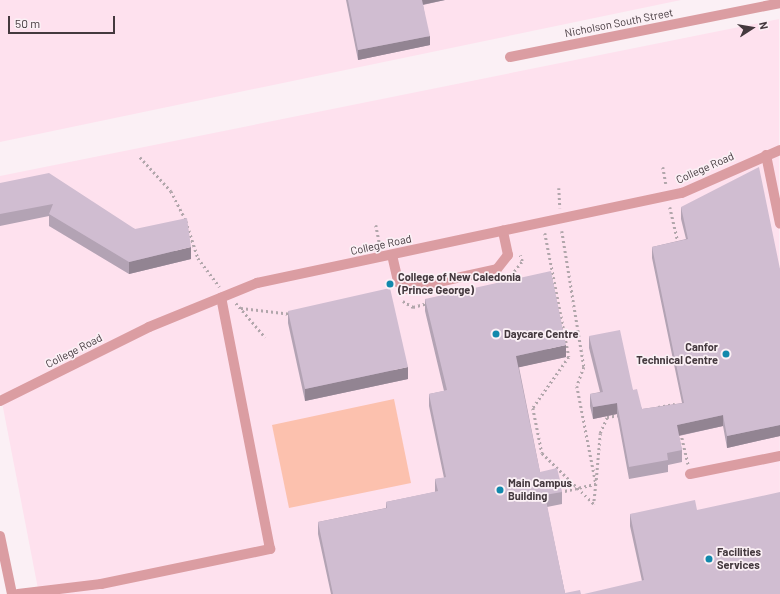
<!DOCTYPE html>
<html>
<head>
<meta charset="utf-8">
<style>
  body { margin:0 }
  #map { position:relative; width:780px; height:594px; overflow:hidden; background:#fbf0f5; font-family:Barlow,sans-serif }
  div>[style] { position:absolute }
  [style*='--x'] { left:calc(var(--x)*1px); top:calc(var(--y)*1px); width:calc(var(--w)*1px); rotate:calc(var(--a)*1deg) }
  .built>* { inset:0; background:#fee1ee }
  .green>* { inset:0; background:#fcc1ae }
  .path>* { height:2.5px; margin-top:-1.25px; transform-origin:0; background:repeating-linear-gradient(90deg,#b1a6ab 0 2px,transparent 0 5px) }
  .minor>* { height:10px; margin:-5px; padding:0 5px; transform-origin:5px; border-radius:5px; background:#db9da2 }
  .path-bridge>* { height:2.5px; margin-top:-1.25px; transform-origin:0; background:repeating-linear-gradient(90deg,#b1a6ab 0 2px,transparent 0 5px) }
  .wall>* { inset:0; background:#b3a3b4 }
  .shaded-wall>* { inset:0; background:#928492 }
  .building>* { inset:0; background:#d0bdd1 }
  .dots>* { width:11px; height:11px; translate:-50% -50%; box-sizing:border-box; border:2px solid #fbf0f5; border-radius:50% }
  span { translate:-50% -50%; white-space:nowrap; text-align:center; line-height:1.15; -webkit-text-stroke:3.5px #fbf0f5; paint-order:stroke }
  .street-label { font-size:11px; color:#44393e }
  .poi-label { font-size:11px; color:#44393e; font-weight:700 }
  .left { translate:0 -50%; text-align:left }
  .right { translate:-100% -50%; text-align:right }
  .north { position:absolute; left:732px; top:8px; width:40px; height:40px; -webkit-text-stroke:3px #fbf0f5; paint-order:stroke; rotate:78deg; font-size:11px; font-weight:700; line-height:16px; text-align:center; color:#44393e }
  .north::after { content:''; display:block; margin:auto; width:14px; height:18px; background:#44393e; clip-path:polygon(50% 0,100% 100%,50% 72%,0 100%) }
  .scale { position:absolute; left:8px; top:16px; width:107px; height:18px; box-sizing:border-box; border:2px solid #44393e; border-top:0; padding-left:5px; font-size:12px; line-height:14px; white-space:nowrap; color:#44393e; -webkit-text-stroke:3px #fbf0f5; paint-order:stroke }
</style>
</head>
<body>
<div id="map">
  <div class="built">
    <div style="clip-path:polygon(0 0,681px 0,0 142px)"></div>
    <div style="clip-path:polygon(779px 19px,780px 594px,39px 594px,0 392px,0 176px)"></div>
  </div>
  <div class="green">
    <div style="clip-path:polygon(394px 399px,411px 483px,289px 508px,272px 425px)"></div>
  </div>
  <div class="path">
    <div style="--x:140;--y:157;--w:46;--a:47.6"></div>
    <div style="--x:171;--y:191;--w:34;--a:63"></div>
    <div style="--x:186;--y:221;--w:39;--a:72"></div>
    <div style="--x:198;--y:258;--w:36;--a:53"></div>
    <div style="--x:663;--y:167;--w:17;--a:80"></div>
    <div style="--x:559;--y:188;--w:20;--a:87"></div>
    <div style="--x:670;--y:207;--w:37;--a:77"></div>
    <div style="--x:376;--y:225;--w:21;--a:79"></div>
    <div style="--x:562;--y:231;--w:138;--a:80.8"></div>
    <div style="--x:584;--y:367;--w:20;--a:110"></div>
    <div style="--x:577;--y:386;--w:100;--a:79"></div>
    <div style="--x:596;--y:484;--w:20;--a:96"></div>
    <div style="--x:545;--y:233;--w:126;--a:79"></div>
    <div style="--x:569;--y:357;--w:62;--a:125.2"></div>
    <div style="--x:533;--y:408;--w:46;--a:78.7"></div>
    <div style="--x:542;--y:453;--w:73;--a:44.4"></div>
    <div style="--x:505;--y:283;--w:28;--a:-52"></div>
    <div style="--x:522;--y:261;--w:6;--a:-108"></div>
    <div style="--x:403;--y:301;--w:12;--a:31"></div>
    <div style="--x:413;--y:307;--w:16;--a:-15"></div>
    <div style="--x:236;--y:303;--w:45;--a:49.5"></div>
    <div style="--x:241;--y:308;--w:51;--a:6.7"></div>
    <div style="--x:658;--y:407;--w:17;--a:-10"></div>
    <div style="--x:675;--y:404;--w:3;--a:72"></div>
    <div style="--x:681;--y:433;--w:32;--a:77"></div>
    <div style="--x:596;--y:480;--w:47;--a:-85.1"></div>
    <div style="--x:600;--y:433;--w:17;--a:-66"></div>
    <div style="--x:607;--y:417;--w:13;--a:-9"></div>
  </div>
  <div class="minor">
    <div style="--x:510;--y:57;--w:275;--a:-11.3"></div>
    <div style="--x:766;--y:155;--w:70;--a:78.5"></div>
    <div style="--x:392;--y:255;--w:28;--a:77"></div>
    <div style="--x:398;--y:282;--w:11;--a:38"></div>
    <div style="--x:407;--y:289;--w:92;--a:-12.5"></div>
    <div style="--x:497;--y:269;--w:18;--a:-52"></div>
    <div style="--x:508;--y:255;--w:25;--a:-102"></div>
    <div style="--x:0;--y:401;--w:166;--a:-26.4"></div>
    <div style="--x:149;--y:327;--w:117;--a:-22.2"></div>
    <div style="--x:257;--y:283;--w:434;--a:-12"></div>
    <div style="--x:682;--y:193;--w:107;--a:-23.7"></div>
    <div style="--x:690;--y:474;--w:92;--a:-11.3"></div>
    <div style="--x:0;--y:536;--w:59;--a:78.3"></div>
    <div style="--x:18;--y:594;--w:84;--a:-6.9"></div>
    <div style="--x:101;--y:584;--w:173;--a:-11.7"></div>
    <div style="--x:270;--y:549;--w:256;--a:-101"></div>
  </div>
  <div class="path-bridge">
    <div style="--x:560;--y:492;--w:37;--a:-13"></div>
  </div>
  <div class="wall">
    <div style="clip-path:polygon(346px 0,445px 0,423px 5px,430px 45px,358px 60px)"></div>
    <div style="clip-path:polygon(0 183px,135px 229px,191px 259px,129px 274px,49px 226px,49px 216px,0 226px)"></div>
    <div style="clip-path:polygon(681px 207px,780px 269px,780px 436px,727px 448px,723px 426px,679px 436px,682px 450px,682px 462px,668px 465px,668px 472px,629px 479px,617px 414px,593px 419px,590px 406px,590px 394px,600px 392px,589px 348px,589px 336px,633px 390px,642px 409px,682px 403px,652px 258px,652px 247px,686px 239px,681px 219px)"></div>
    <div style="clip-path:polygon(425px 299px,566px 357px,519px 367px,540px 472px,562px 492px,562px 504px,547px 507px,565px 593px,581px 594px,331px 594px,318px 534px,318px 522px,386px 508px,386px 502px,435px 492px,435px 479px,444px 478px,429px 406px,429px 394px,444px 391px,425px 311px)"></div>
    <div style="clip-path:polygon(288px 311px,408px 379px,305px 401px,288px 323px)"></div>
    <div style="clip-path:polygon(697px 510px,780px 594px,642px 581px,630px 526px,630px 514px)"></div>
  </div>
  <div class="shaded-wall">
    <div style="clip-path:polygon(421px 0,445px 0,421px 5px)"></div>
    <div style="clip-path:polygon(430px 36px,430px 45px,358px 60px,358px 50px)"></div>
    <div style="clip-path:polygon(191px 247px,191px 259px,129px 274px,129px 262px)"></div>
    <div style="clip-path:polygon(566px 345px,566px 357px,516px 368px,516px 356px)"></div>
    <div style="clip-path:polygon(408px 367px,408px 379px,305px 401px,305px 389px)"></div>
    <div style="clip-path:polygon(617px 403px,617px 414px,593px 419px,593px 407px)"></div>
    <div style="clip-path:polygon(723px 415px,723px 426px,677px 436px,677px 425px)"></div>
    <div style="clip-path:polygon(780px 425px,780px 436px,727px 448px,727px 436px)"></div>
  </div>
  <div class="building">
    <div style="clip-path:polygon(348px 0,422px 0,430px 36px,358px 50px)"></div>
    <div style="clip-path:polygon(759px 167px,780px 269px,780px 425px,727px 436px,723px 415px,677px 425px,682px 450px,667px 453px,668px 460px,629px 467px,617px 403px,593px 407px,590px 394px,603px 392px,589px 336px,620px 330px,633px 390px,637px 389px,642px 409px,684px 403px,652px 247px,688px 239px,681px 207px)"></div>
    <div style="clip-path:polygon(49px 173px,135px 229px,187px 218px,191px 247px,129px 262px,49px 214px,53px 204px,0 214px,0 183px)"></div>
    <div style="clip-path:polygon(551px 271px,566px 345px,516px 356px,540px 472px,557px 468px,560px 480px,562px 492px,545px 495px,565px 593px,580px 590px,581px 594px,333px 594px,318px 522px,387px 508px,386px 502px,438px 491px,435px 479px,446px 477px,429px 394px,447px 390px,425px 299px)"></div>
    <div style="clip-path:polygon(390px 288px,408px 367px,305px 389px,288px 311px)"></div>
    <div style="clip-path:polygon(780px 492px,780px 594px,584px 594px,644px 580px,630px 514px,695px 500px,697px 510px)"></div>
  </div>
  <div class="dots">
    <div style="left:390px;top:284px;background:#1189ac"></div>
    <div style="left:496px;top:334px;background:#1189ac"></div>
    <div style="left:726px;top:354px;background:#1189ac"></div>
    <div style="left:500px;top:490px;background:#1189ac"></div>
    <div style="left:709px;top:559px;background:#1189ac"></div>
  </div>
  <div class="street-label">
    <span style="left:619px;top:23px;rotate:-11deg">Nicholson South Street</span>
    <span style="left:705px;top:168px;rotate:-24deg">College Road</span>
    <span style="left:381px;top:245px;rotate:-12deg">College Road</span>
    <span style="left:74px;top:351px;rotate:-27deg">College Road</span>
  </div>
  <div class="poi-label">
    <span class="left" style="left:398px;top:284px">College of New Caledonia<br>(Prince George)</span>
    <span class="left" style="left:504px;top:334px">Daycare Centre</span>
    <span class="right" style="left:718px;top:354px">Canfor<br>Technical Centre</span>
    <span class="left" style="left:508px;top:490px">Main Campus<br>Building</span>
    <span class="left" style="left:717px;top:559px">Facilities<br>Services</span>
  </div>
  <div class="north">N</div>
  <div class="scale">50 m</div>
</div>
</body>
</html>
